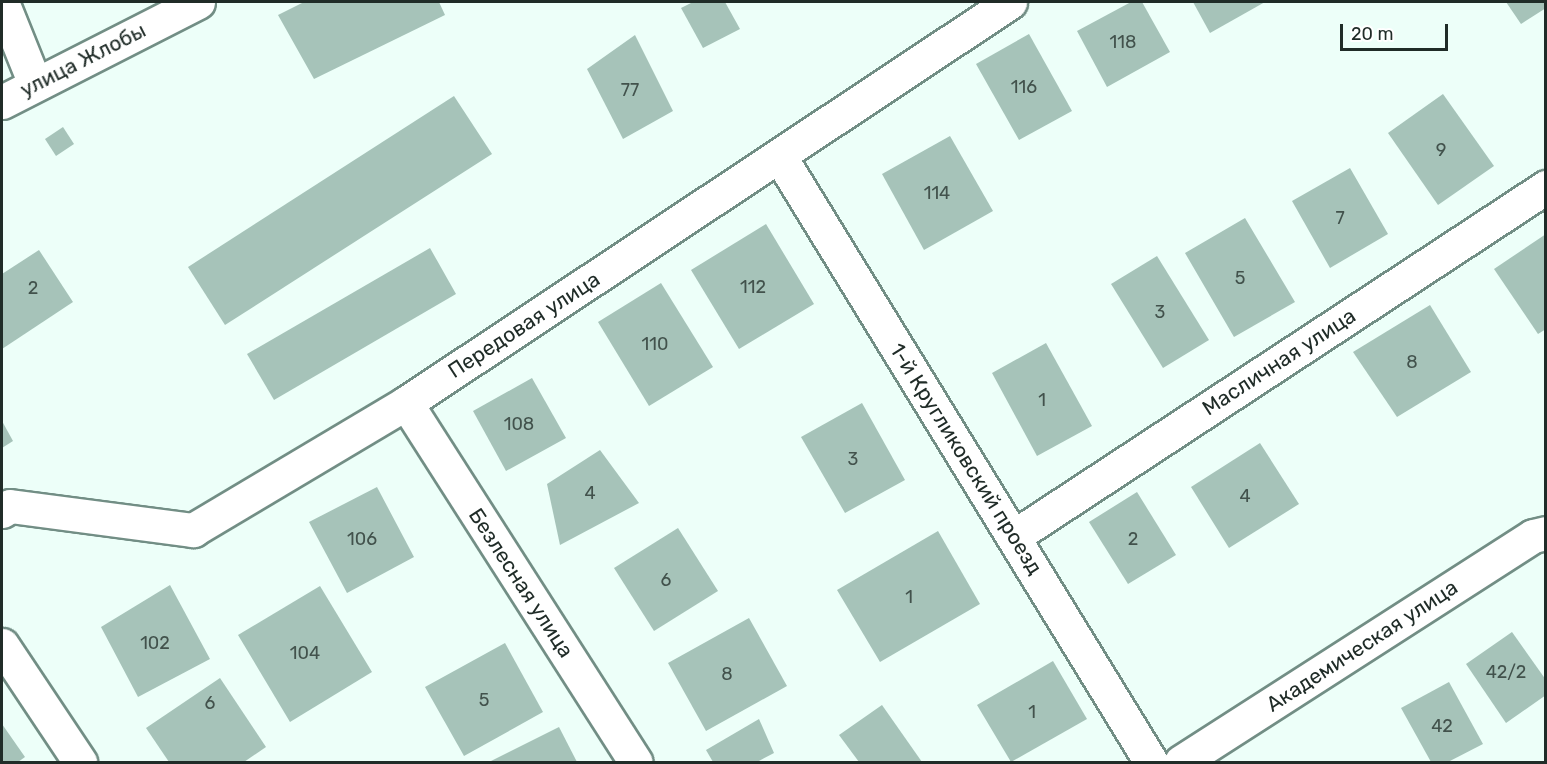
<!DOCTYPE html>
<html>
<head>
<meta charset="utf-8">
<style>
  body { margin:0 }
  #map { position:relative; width:1547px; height:764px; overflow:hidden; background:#edfff9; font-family:Rubik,sans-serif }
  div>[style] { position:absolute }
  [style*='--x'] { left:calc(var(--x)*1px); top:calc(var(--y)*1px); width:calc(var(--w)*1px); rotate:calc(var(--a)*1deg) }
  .building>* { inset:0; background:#a6c3b9 }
  .roads { filter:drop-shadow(2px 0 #728e85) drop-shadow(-2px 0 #728e85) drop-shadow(0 2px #728e85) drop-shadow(0 -2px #728e85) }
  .street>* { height:33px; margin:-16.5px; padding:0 16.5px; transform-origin:16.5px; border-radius:16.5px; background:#fff }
  .secondary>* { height:33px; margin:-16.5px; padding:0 16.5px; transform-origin:16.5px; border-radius:16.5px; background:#fff }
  span { translate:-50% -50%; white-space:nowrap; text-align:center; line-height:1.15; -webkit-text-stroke:6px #fff; paint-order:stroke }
  .number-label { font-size:18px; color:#42524c }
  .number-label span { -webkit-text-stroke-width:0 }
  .street-label { font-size:21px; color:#202c28 }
  .frame { position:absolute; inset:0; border:3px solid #202c28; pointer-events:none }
  .scale { position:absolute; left:1340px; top:24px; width:108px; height:27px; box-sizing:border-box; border:3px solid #202c28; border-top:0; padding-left:8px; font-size:18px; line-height:21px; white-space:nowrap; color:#202c28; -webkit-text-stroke:4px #fff; paint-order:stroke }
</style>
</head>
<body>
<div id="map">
  <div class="building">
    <div style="clip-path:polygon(304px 2px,439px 2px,445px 15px,314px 79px,278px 15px)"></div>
    <div style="clip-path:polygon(693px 2px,725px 2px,740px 29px,703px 48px,681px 8px)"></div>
    <div style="clip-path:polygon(1131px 2px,1142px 2px,1170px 52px,1107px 87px,1077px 31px)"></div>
    <div style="clip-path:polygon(1193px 2px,1265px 2px,1210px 33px)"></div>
    <div style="clip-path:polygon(1506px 2px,1546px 2px,1546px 8px,1521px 24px)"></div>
    <div style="clip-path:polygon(1029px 34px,1072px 111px,1019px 140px,976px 64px)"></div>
    <div style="clip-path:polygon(635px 35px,673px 111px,623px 139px,587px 69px)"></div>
    <div style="clip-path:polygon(1443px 94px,1494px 166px,1438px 205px,1388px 133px)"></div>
    <div style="clip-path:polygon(454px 96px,492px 154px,225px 325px,188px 267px)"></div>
    <div style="clip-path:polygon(63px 127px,74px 144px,56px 156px,45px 139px)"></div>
    <div style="clip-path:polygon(950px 136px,993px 211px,924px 250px,882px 174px)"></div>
    <div style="clip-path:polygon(1350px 168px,1388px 234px,1330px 268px,1292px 201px)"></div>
    <div style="clip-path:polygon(1245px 218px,1295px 302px,1234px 337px,1185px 253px)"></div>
    <div style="clip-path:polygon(766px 224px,814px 304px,739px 349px,691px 270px)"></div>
    <div style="clip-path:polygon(1546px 234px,1546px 329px,1538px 334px,1494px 269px)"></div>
    <div style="clip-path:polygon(430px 248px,456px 294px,274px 400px,247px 354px)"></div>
    <div style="clip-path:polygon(39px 250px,73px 302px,2px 349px,2px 274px)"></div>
    <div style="clip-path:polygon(1157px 256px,1209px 340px,1163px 368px,1111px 284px)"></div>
    <div style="clip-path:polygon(661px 283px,713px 367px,649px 406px,598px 322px)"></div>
    <div style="clip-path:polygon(1430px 305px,1471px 372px,1397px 417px,1353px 352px)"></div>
    <div style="clip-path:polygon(1046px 343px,1092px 426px,1037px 456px,992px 373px)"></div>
    <div style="clip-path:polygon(532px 378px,566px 438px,506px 471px,473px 411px)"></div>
    <div style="clip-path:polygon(862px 403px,905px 480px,845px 513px,801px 437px)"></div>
    <div style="clip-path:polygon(2px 421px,13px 441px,2px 448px)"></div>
    <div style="clip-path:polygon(1260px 443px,1299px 504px,1229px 548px,1191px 487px)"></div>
    <div style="clip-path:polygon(600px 450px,639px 503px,560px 545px,547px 484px)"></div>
    <div style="clip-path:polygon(377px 487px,414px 557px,347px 593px,309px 522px)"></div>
    <div style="clip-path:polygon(1137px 492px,1176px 555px,1128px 584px,1089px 522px)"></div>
    <div style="clip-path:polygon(678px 528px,718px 591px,654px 631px,614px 568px)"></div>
    <div style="clip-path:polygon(938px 531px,980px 604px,880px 662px,837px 590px)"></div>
    <div style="clip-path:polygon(170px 585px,210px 659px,138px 697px,101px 627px)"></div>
    <div style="clip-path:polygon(320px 586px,372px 672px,290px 722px,238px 635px)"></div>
    <div style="clip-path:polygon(749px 618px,787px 686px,706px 731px,668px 663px)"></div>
    <div style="clip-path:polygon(1512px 632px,1546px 680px,1546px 695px,1506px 723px,1466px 664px)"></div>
    <div style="clip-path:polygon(505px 643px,543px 712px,464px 756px,425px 687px)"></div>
    <div style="clip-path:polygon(1053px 661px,1087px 719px,1011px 762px,977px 705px)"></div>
    <div style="clip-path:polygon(220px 678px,266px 747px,244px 762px,169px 762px,146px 728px)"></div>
    <div style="clip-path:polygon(1449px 682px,1483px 744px,1448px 762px,1431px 762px,1401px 708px)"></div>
    <div style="clip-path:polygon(882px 705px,922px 762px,859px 762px,839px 735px)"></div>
    <div style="clip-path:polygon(759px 719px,774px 753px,757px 762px,713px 762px,706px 750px)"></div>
    <div style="clip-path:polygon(2px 724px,25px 757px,18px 762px,2px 762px)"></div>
    <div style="clip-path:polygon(559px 727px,577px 762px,489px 762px)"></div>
  </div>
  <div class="roads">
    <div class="street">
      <div style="--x:2;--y:2;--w:88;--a:68.1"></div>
      <div style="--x:780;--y:157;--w:710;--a:58.48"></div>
      <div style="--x:406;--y:403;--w:426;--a:57.4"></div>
      <div style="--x:2;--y:511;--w:9;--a:-32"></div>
      <div style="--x:10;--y:506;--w:185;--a:7.5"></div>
      <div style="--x:193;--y:530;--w:248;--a:-30.8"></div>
      <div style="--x:406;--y:403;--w:725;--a:-33.58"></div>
      <div style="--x:1013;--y:537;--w:638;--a:-33.29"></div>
      <div style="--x:2;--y:645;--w:141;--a:56.3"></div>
      <div style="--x:1181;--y:762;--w:418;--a:-32.7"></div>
      <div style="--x:1533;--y:536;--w:13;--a:-13"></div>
    </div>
    <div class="secondary">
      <div style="--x:2;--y:102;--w:220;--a:-27"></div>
    </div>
  </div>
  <div class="number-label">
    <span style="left:1123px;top:42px">118</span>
    <span style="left:1024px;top:87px">116</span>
    <span style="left:630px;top:90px">77</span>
    <span style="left:1441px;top:150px">9</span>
    <span style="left:937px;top:193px">114</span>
    <span style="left:1340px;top:218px">7</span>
    <span style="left:1240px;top:278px">5</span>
    <span style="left:753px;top:287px">112</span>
    <span style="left:33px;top:288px">2</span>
    <span style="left:1160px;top:312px">3</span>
    <span style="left:655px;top:344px">110</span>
    <span style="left:1412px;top:362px">8</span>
    <span style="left:1042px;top:400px">1</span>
    <span style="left:519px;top:424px">108</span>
    <span style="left:853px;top:459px">3</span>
    <span style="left:590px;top:493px">4</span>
    <span style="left:1245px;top:496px">4</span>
    <span style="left:362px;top:539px">106</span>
    <span style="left:1133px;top:539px">2</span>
    <span style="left:666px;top:580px">6</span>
    <span style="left:909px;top:597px">1</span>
    <span style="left:155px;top:643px">102</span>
    <span style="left:305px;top:653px">104</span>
    <span style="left:1506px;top:672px">42/2</span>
    <span style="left:727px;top:674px">8</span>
    <span style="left:484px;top:700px">5</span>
    <span style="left:210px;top:703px">6</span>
    <span style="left:1032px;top:712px">1</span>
    <span style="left:1442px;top:726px">42</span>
  </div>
  <div class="street-label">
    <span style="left:83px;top:60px;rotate:-27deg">улица Жлобы</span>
    <span style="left:524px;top:325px;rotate:-33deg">Передовая улица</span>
    <span style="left:1279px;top:362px;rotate:-33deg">Масличная улица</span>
    <span style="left:966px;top:459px;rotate:58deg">1-й Кругликовский проезд</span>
    <span style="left:521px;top:583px;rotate:57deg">Безлесная улица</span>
    <span style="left:1362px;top:646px;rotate:-33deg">Академическая улица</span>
  </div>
  <div class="frame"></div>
  <div class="scale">20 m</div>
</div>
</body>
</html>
